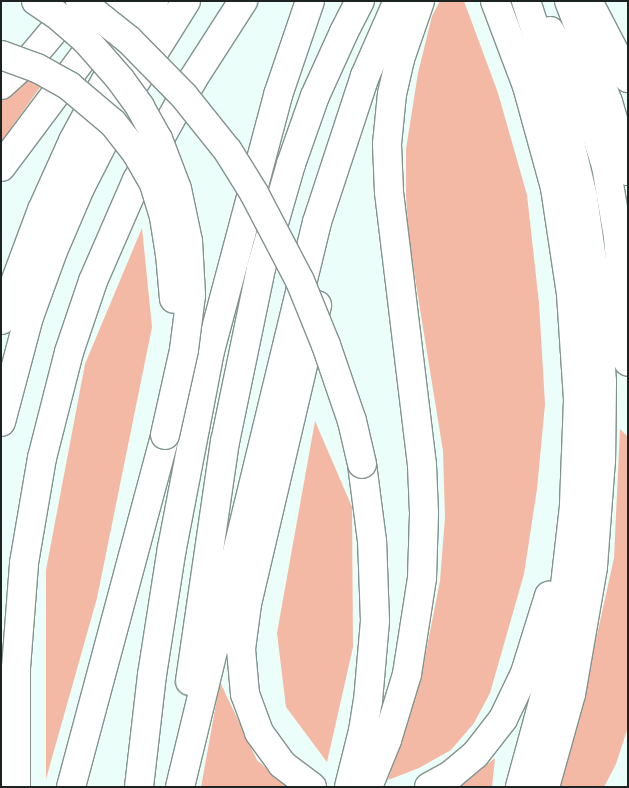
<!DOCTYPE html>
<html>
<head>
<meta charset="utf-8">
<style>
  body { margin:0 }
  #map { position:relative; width:629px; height:788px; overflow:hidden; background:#ebfef9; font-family:"Public Sans",sans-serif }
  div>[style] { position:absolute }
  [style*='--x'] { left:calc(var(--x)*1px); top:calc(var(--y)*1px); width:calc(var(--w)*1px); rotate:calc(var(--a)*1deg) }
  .green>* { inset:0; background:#f4b9a5 }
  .roads { filter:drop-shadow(1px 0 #82938e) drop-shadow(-1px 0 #82938e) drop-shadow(0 1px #82938e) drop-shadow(0 -1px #82938e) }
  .highway>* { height:28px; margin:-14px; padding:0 14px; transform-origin:14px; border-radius:14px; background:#fff }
  .bridges { filter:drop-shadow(1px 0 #82938e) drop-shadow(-1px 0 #82938e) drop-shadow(0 1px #82938e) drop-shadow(0 -1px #82938e) }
  .highway-bridge>* { height:28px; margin:-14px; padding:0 14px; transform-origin:14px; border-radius:14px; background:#fff }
  span { translate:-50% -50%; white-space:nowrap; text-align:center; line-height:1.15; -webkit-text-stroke:4px #fff; paint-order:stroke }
  .frame { position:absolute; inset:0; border:2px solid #1c2321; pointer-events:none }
</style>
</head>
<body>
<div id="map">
  <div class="green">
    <div style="clip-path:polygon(440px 1px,464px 1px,498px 93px,527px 195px,539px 303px,545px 404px,537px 489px,524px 574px,490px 693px,474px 723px,451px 750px,419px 768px,388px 780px,421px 677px,440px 581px,445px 517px,443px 451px,409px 241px,406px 196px,406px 149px,418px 73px,432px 16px)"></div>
    <div style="clip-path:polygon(25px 79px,41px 86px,1px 142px,1px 100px)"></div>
    <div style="clip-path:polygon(142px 228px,152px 327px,97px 598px,46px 779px,46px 570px,85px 364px)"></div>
    <div style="clip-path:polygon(315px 421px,352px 507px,353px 647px,327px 762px,286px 707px,277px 633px)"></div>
    <div style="clip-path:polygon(620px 429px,628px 437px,628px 727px,616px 764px,604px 787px,555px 787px,577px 725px,614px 558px)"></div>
    <div style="clip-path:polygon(220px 682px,257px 760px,287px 787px,201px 787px)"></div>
    <div style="clip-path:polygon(495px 758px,492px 787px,459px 787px)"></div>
  </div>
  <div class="roads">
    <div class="highway">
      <div style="--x:495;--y:1;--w:91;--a:69.4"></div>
      <div style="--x:527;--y:86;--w:106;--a:74.6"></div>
      <div style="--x:555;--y:188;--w:107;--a:81.4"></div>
      <div style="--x:571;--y:294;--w:106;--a:86.2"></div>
      <div style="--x:578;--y:400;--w:106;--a:92.2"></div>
      <div style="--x:574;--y:506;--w:107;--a:96.5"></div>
      <div style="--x:562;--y:612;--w:69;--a:100.8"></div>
      <div style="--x:549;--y:680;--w:111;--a:105.2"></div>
      <div style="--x:526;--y:1;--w:122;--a:71.9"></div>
      <div style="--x:564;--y:117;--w:82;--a:76.6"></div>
      <div style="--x:583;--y:197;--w:84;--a:81.8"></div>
      <div style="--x:595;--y:280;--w:102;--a:86.1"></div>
      <div style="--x:602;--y:382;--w:78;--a:90.7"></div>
      <div style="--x:601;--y:460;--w:107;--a:94.3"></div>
      <div style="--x:593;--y:567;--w:129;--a:99.8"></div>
      <div style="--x:571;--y:694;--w:97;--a:105.6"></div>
      <div style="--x:569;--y:1;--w:108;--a:68.9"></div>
      <div style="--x:608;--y:102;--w:72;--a:73.8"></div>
      <div style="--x:588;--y:1;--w:87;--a:62.5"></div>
      <div style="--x:550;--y:31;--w:69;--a:61.6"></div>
      <div style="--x:583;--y:92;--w:77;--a:72.7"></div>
      <div style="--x:606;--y:166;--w:72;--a:80.4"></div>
      <div style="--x:618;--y:237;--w:125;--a:85.4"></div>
      <div style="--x:1;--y:85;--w:39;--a:-42"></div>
      <div style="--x:30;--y:59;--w:75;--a:-49.9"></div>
      <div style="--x:1;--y:167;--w:207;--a:-53.2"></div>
      <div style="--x:1;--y:320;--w:117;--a:-69.6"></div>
      <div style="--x:42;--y:210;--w:76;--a:-65.8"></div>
      <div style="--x:73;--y:141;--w:99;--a:-61.6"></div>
      <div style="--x:120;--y:54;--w:63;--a:-57.3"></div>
      <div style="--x:1;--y:422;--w:109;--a:-75.1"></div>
      <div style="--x:29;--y:317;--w:70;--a:-70"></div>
      <div style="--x:53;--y:251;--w:69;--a:-66.8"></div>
      <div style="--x:80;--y:188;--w:108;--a:-63"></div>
      <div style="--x:129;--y:92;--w:107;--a:-57.9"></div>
      <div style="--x:190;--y:681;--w:242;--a:-81.7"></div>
      <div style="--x:225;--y:442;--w:178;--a:-78.3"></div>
      <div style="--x:261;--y:268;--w:108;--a:-73.9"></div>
      <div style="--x:291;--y:164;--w:72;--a:-70.6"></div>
      <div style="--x:315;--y:96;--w:70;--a:-65.6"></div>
      <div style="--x:344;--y:32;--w:35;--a:-63"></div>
      <div style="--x:16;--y:787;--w:119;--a:-90"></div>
      <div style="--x:16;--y:668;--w:105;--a:-85.6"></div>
      <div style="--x:24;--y:563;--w:107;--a:-80.3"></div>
      <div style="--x:42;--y:458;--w:109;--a:-75.7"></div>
      <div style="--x:69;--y:352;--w:75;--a:-71.3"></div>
      <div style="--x:93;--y:281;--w:110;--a:-66.5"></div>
      <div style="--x:137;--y:180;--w:115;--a:-61"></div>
      <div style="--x:193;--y:79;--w:93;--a:-57.3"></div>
      <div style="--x:71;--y:787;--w:364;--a:-75"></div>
      <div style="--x:139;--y:787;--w:113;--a:-83.4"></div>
      <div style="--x:152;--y:675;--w:129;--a:-81.1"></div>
      <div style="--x:172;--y:548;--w:201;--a:-79.1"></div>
      <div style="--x:210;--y:351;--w:265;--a:-75.1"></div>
      <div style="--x:278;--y:95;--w:99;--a:-71.2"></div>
      <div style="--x:180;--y:787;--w:581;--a:-76.37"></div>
      <div style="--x:317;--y:222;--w:154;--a:-71.8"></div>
      <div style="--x:365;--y:76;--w:82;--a:-66.3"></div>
      <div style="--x:312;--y:787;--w:38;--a:-143"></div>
      <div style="--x:282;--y:764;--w:39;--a:-126"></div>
      <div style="--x:259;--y:732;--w:40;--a:-110.2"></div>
      <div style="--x:245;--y:694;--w:45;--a:-95.1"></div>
      <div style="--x:241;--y:649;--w:45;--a:-82.4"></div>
      <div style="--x:247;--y:604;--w:307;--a:-76.8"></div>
      <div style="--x:349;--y:787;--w:58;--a:-76"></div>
      <div style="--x:363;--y:731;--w:30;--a:-81"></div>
      <div style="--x:368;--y:701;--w:80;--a:-85"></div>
      <div style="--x:375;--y:621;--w:80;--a:-92.1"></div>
      <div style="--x:372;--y:541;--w:78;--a:-97.4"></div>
      <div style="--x:368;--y:787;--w:51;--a:-68"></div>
      <div style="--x:387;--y:740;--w:69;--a:-73.1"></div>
      <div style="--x:407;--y:674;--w:97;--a:-81.1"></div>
      <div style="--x:422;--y:578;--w:65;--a:-88.2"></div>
      <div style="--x:424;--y:513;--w:48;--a:-92.4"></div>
      <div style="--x:422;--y:465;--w:275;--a:-96.9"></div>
      <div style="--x:389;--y:192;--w:48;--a:-92.4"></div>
      <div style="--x:387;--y:144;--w:50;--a:-84.3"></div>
      <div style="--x:392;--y:94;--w:36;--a:-77"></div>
      <div style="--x:400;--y:59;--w:61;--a:-71"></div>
      <div style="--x:429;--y:787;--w:26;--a:-29"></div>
      <div style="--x:452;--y:774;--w:30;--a:-40"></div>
      <div style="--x:475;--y:755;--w:46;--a:-52.1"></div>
      <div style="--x:503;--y:719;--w:51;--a:-64.4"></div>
      <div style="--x:525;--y:673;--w:81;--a:-72.7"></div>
    </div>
  </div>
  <div class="bridges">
    <div class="highway-bridge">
      <div style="--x:36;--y:1;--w:25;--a:34"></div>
      <div style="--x:57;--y:15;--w:37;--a:41"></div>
      <div style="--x:85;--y:39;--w:53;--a:48.8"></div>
      <div style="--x:120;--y:79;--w:34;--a:54"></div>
      <div style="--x:140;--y:107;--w:37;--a:61"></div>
      <div style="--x:158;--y:139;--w:53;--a:69.2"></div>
      <div style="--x:177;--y:189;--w:53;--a:78.1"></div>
      <div style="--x:188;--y:241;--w:54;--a:86.8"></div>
      <div style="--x:191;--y:295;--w:55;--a:97.3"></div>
      <div style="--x:184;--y:350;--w:87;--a:102.6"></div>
      <div style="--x:80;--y:1;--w:63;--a:38.5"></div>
      <div style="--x:129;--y:40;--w:78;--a:45.5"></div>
      <div style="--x:184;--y:96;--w:70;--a:51.3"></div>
      <div style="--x:228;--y:151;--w:49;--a:58.2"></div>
      <div style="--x:254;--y:193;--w:99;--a:62.4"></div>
      <div style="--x:300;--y:281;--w:69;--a:67.9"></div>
      <div style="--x:326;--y:345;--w:80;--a:71.1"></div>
      <div style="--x:352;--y:421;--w:44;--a:76.9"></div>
      <div style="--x:1;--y:55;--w:38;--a:20"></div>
      <div style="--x:37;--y:68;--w:37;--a:29"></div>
      <div style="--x:69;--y:86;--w:57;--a:40.1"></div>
      <div style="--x:113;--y:123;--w:39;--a:52"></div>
      <div style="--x:137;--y:154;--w:34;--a:60"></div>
      <div style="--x:154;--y:184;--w:34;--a:73"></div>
      <div style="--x:164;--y:217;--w:37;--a:81"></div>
      <div style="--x:170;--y:254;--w:45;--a:84.9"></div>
    </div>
  </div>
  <div class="frame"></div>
</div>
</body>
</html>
